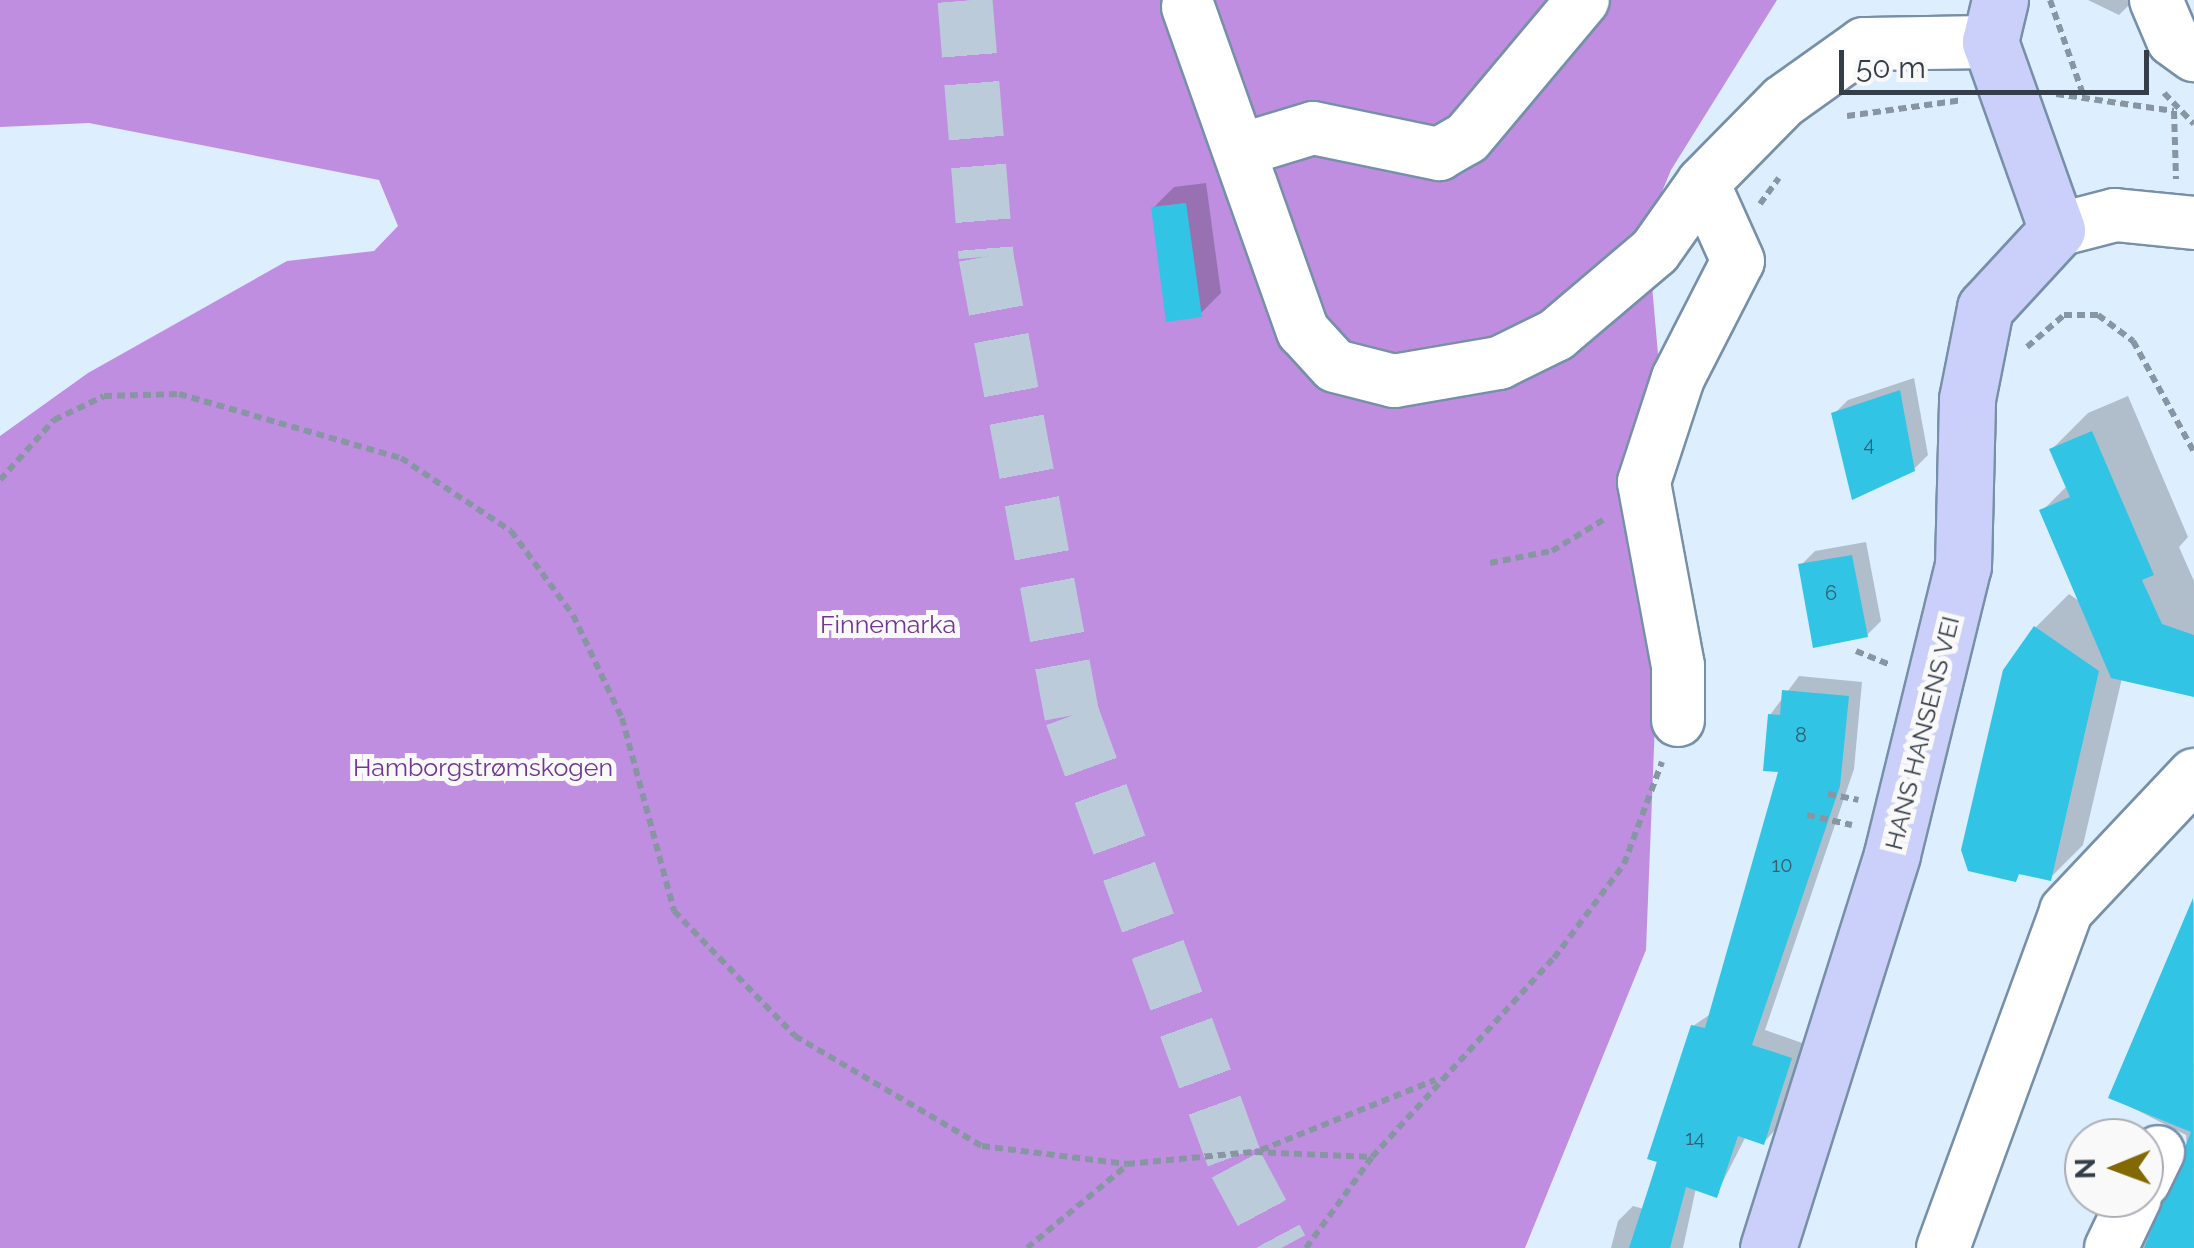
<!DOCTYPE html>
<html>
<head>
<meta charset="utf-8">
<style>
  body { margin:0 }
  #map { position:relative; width:2194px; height:1248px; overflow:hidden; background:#ddeefe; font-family:Raleway,sans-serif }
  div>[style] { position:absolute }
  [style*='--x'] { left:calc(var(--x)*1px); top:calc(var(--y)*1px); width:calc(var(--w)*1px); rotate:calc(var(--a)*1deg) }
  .forest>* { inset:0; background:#bf8ee0 }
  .shadow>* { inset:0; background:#0003 }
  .building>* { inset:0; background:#32c4e5 }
  .major-tunnel>* { height:55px; margin-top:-27.5px; transform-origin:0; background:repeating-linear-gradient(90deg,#bbcbda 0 55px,transparent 0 83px) }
  .path>* { height:6px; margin-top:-3px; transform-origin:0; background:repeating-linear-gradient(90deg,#8896a3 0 8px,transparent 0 13px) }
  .roads { filter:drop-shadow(2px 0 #7790a9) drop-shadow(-2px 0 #7790a9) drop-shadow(0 2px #7790a9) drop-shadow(0 -2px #7790a9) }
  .minor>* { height:52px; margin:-26px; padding:0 26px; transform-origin:26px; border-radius:26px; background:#fff }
  .major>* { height:55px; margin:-27.5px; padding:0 27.5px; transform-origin:27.5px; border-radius:27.5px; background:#cbd0fa }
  span { translate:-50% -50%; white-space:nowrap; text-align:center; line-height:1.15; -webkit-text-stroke:10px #f9f9f9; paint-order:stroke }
  .number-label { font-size:20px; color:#346070 }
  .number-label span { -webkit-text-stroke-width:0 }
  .park-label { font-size:25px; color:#723594 }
  .street-label { font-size:25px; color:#343e49 }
  .north { position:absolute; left:2064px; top:1118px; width:100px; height:100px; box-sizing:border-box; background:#f9f9f9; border:2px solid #aaaeb3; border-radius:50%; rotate:269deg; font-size:28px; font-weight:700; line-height:40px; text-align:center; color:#343e49 }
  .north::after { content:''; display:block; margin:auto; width:35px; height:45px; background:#836903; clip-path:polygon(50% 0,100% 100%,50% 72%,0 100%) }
  .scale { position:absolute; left:1839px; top:50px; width:310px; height:45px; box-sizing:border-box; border:5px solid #343e49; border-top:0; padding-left:12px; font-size:30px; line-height:35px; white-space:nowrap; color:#343e49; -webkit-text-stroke:8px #f9f9f9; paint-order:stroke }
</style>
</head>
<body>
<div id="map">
  <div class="forest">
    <div style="clip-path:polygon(0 0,1777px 0,1671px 170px,1647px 228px,1666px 446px,1646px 950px,1525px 1248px,0 1248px,0 436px,88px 373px,287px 261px,374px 251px,398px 226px,379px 180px,89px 123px,0 127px)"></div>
  </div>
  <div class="shadow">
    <div style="clip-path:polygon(2088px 0,2134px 0,2119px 15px)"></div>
    <div style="clip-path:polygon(1206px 183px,1221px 293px,1200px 314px,1153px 208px,1174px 187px)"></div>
    <div style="clip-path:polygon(1914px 378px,1928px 455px,1914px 469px,1834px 414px,1848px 400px)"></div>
    <div style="clip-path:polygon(2128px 396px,2188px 537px,2179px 547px,2194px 581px,2194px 695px,2122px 678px,2083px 845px,2050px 878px,1969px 868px,2036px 627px,2069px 594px,2082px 603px,2042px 511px,2068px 485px,2052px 449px,2088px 413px)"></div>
    <div style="clip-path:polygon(1866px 542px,1881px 621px,1867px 635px,1801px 565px,1815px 551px)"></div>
    <div style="clip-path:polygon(1799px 676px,1862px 682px,1854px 769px,1765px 1030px,1805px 1044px,1778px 1127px,1764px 1142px,1746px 1136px,1716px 1195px,1696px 1188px,1683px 1248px,1611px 1248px,1618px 1221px,1633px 1206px,1644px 1209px,1693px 1026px,1712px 1013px,1782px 770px,1770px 715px)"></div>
    <div style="clip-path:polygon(2194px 901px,2194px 1248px,2140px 1248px,2188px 1165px,2186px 1135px,2111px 1097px)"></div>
  </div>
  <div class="building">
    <div style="clip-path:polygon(1186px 203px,1202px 317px,1166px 322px,1151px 207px)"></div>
    <div style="clip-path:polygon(1900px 390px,1915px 471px,1852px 500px,1831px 413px)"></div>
    <div style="clip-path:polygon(2092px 431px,2154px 575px,2142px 580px,2162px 624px,2194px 635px,2194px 697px,2111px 678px,2039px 510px,2070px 497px,2049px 449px)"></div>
    <div style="clip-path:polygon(1852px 555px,1868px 637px,1813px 648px,1798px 564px)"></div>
    <div style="clip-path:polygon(2034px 626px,2099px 671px,2051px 881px,2019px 874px,2016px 882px,1968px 871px,1961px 850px,2003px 670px)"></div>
    <div style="clip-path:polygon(1782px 690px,1849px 696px,1840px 786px,1752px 1045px,1792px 1058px,1764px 1145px,1738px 1136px,1717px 1198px,1686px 1187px,1670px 1248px,1629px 1248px,1657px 1162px,1647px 1159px,1691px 1025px,1705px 1028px,1778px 772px,1763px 771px,1768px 714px,1780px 715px)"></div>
    <div style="clip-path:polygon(2193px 898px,2194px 1248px,2144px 1248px,2191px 1132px,2108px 1098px)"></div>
  </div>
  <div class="major-tunnel">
    <div style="--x:965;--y:0;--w:257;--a:85.3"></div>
    <div style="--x:986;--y:256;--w:467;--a:79.4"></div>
    <div style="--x:1072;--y:715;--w:478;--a:69.9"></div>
    <div style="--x:1236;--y:1164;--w:95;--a:61.8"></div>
  </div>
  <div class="path">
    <div style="--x:2050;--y:0;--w:103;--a:70.7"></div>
    <div style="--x:2164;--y:93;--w:43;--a:45.9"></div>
    <div style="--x:2056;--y:94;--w:119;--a:8.2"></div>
    <div style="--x:2174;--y:111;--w:68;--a:88.3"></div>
    <div style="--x:1847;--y:116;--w:117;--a:-7.9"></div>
    <div style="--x:1760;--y:204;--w:32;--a:-54"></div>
    <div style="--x:2027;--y:347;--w:49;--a:-40.9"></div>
    <div style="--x:2064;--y:315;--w:34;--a:0"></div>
    <div style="--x:2098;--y:315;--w:44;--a:36.6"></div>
    <div style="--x:2133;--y:341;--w:127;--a:61.2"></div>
    <div style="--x:0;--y:480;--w:81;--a:-48"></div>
    <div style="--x:54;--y:420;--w:55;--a:-25.6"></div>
    <div style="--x:104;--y:396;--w:75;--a:-1.5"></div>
    <div style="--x:179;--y:394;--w:231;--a:16.1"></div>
    <div style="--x:401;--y:458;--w:132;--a:33.6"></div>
    <div style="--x:511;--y:531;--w:104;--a:53.6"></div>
    <div style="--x:573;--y:615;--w:114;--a:64.6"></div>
    <div style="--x:622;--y:718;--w:200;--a:74.9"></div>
    <div style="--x:674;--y:911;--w:174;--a:45.9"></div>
    <div style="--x:795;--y:1036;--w:217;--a:30.5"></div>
    <div style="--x:982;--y:1146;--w:146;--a:7.1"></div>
    <div style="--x:1127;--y:1164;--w:129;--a:-5.4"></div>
    <div style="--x:1255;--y:1152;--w:117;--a:2.4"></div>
    <div style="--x:1490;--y:563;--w:63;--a:-11"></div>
    <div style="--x:1552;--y:551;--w:60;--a:-31.3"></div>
    <div style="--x:1856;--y:651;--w:38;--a:22"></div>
    <div style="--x:1828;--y:794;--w:31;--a:11"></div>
    <div style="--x:1807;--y:815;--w:46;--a:12.5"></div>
    <div style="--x:1261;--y:1150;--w:188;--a:-21.9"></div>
    <div style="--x:1027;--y:1248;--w:129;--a:-39.6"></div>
    <div style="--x:1306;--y:1248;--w:112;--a:-54"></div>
    <div style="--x:1372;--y:1157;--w:270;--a:-47.6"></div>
    <div style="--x:1554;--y:958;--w:117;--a:-53.3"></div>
    <div style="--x:1624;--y:864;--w:109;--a:-69.6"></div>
  </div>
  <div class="roads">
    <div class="minor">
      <div style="--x:2156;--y:0;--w:43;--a:67"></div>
      <div style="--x:2173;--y:40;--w:26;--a:36"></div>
      <div style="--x:1188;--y:7;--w:344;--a:70.5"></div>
      <div style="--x:1303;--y:331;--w:47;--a:47.6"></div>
      <div style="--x:1335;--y:366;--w:61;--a:14.3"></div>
      <div style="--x:1394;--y:381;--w:107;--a:-9.7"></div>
      <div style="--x:1499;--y:363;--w:64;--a:-26.2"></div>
      <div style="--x:1556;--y:335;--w:130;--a:-40.3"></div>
      <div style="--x:1655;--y:251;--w:83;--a:-54.8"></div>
      <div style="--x:1703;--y:183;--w:115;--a:-45.4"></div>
      <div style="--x:1784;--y:101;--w:98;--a:-35.5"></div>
      <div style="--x:1864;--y:44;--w:126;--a:-0.9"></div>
      <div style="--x:1244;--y:149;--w:72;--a:-16.9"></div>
      <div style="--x:1313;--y:128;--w:129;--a:11.7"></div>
      <div style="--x:1439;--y:154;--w:32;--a:-30"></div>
      <div style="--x:1467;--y:138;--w:180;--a:-50"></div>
      <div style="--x:2057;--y:230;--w:60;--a:-14.5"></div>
      <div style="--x:2115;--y:215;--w:79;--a:5.8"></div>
      <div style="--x:1678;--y:720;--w:54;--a:-90"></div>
      <div style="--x:1678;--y:666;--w:187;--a:-100.5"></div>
      <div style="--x:1644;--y:482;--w:109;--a:-71.9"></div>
      <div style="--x:1678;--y:378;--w:131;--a:-62.9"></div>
      <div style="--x:1738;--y:261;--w:85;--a:-114.2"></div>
      <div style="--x:2144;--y:1181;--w:32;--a:-64"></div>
      <div style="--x:1943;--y:1248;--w:359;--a:-69.9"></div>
      <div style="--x:2066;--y:911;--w:187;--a:-46.7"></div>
      <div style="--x:2111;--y:1248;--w:55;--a:-64.4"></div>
    </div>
    <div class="major">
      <div style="--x:1768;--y:1248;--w:413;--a:-72.5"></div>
      <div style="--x:1892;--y:854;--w:297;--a:-76.2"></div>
      <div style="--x:1963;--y:566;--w:167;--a:-88.6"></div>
      <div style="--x:1967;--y:399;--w:93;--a:-78.8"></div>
      <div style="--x:1985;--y:308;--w:106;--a:-47.3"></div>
      <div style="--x:2057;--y:230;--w:200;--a:-109.6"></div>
      <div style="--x:1990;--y:42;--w:43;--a:-76.6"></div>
    </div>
  </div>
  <div class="number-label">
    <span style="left:1869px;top:444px">4</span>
    <span style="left:1831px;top:593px">6</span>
    <span style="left:1801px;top:735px">8</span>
    <span style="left:1782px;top:865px">10</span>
    <span style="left:1695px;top:1138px">14</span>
  </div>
  <div class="park-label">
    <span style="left:888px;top:624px">Finnemarka</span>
    <span style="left:483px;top:767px">Hamborgstrømskogen</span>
  </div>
  <div class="street-label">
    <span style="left:1922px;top:733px;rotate:-76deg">HANS HANSENS VEI</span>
  </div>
  <div class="north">N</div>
  <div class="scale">50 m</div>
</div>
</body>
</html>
